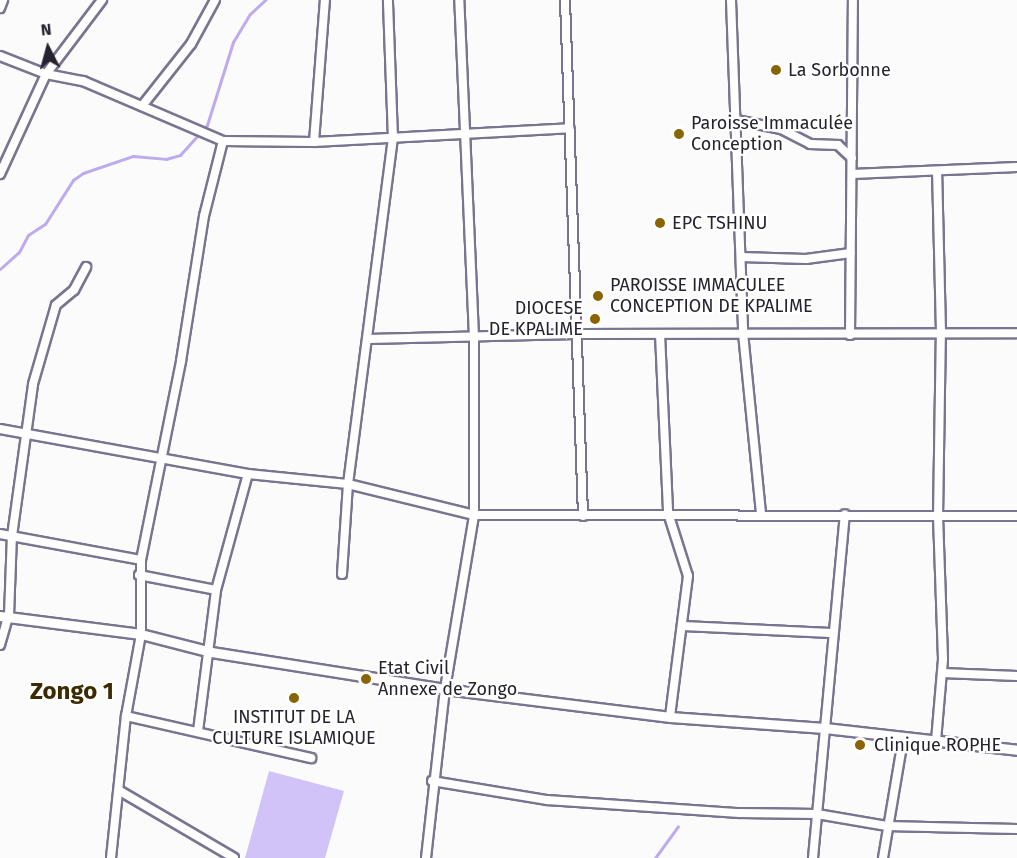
<!DOCTYPE html>
<html>
<head>
<meta charset="utf-8">
<style>
  body { margin:0 }
  #map { position:relative; width:1017px; height:858px; overflow:hidden; background:#fbfbfb; font-family:"Fira Sans",sans-serif }
  div>[style] { position:absolute }
  [style*='--x'] { left:calc(var(--x)*1px); top:calc(var(--y)*1px); width:calc(var(--w)*1px); rotate:calc(var(--a)*1deg) }
  .green>* { inset:0; background:#d1c3f7 }
  .stream>* { height:3px; margin:-1.5px; padding:0 1.5px; transform-origin:1.5px; border-radius:1.5px; background:#beabef }
  .roads { filter:drop-shadow(2px 0 #7b7490) drop-shadow(-2px 0 #7b7490) drop-shadow(0 2px #7b7490) drop-shadow(0 -2px #7b7490) }
  .minor>* { height:8px; margin:-4px; padding:0 4px; transform-origin:4px; border-radius:4px; background:#fff }
  .tertiary>* { height:9px; margin:-4.5px; padding:0 4.5px; transform-origin:4.5px; border-radius:4.5px; background:#fff }
  .dots>* { width:16px; height:16px; translate:-50% -50%; box-sizing:border-box; border:3px solid #fff; border-radius:50% }
  span { translate:-50% -50%; white-space:nowrap; text-align:center; line-height:1.15; -webkit-text-stroke:4.5px #fff; paint-order:stroke }
  .poi-label { font-size:18px; color:#26232f }
  .left { translate:0 -50%; text-align:left }
  .right { translate:-100% -50%; text-align:right }
  .district-label { font-size:24px; color:#3c2a01; font-weight:700 }
  .north { position:absolute; left:18px; top:18px; width:60px; height:60px; -webkit-text-stroke:4px #fff; paint-order:stroke; rotate:354deg; font-size:16px; font-weight:700; line-height:24px; text-align:center; color:#26232f }
  .north::after { content:''; display:block; margin:auto; width:21px; height:27px; background:#26232f; clip-path:polygon(50% 0,100% 100%,50% 72%,0 100%) }
</style>
</head>
<body>
<div id="map">
  <div class="green">
    <div style="clip-path:polygon(269px 771px,344px 791px,325px 858px,245px 858px)"></div>
  </div>
  <div class="stream">
    <div style="--x:0;--y:269;--w:25;--a:-42"></div>
    <div style="--x:19;--y:252;--w:19;--a:-62"></div>
    <div style="--x:28;--y:235;--w:20;--a:-33"></div>
    <div style="--x:45;--y:224;--w:52;--a:-57.5"></div>
    <div style="--x:73;--y:180;--w:12;--a:-35"></div>
    <div style="--x:83;--y:173;--w:53;--a:-18.8"></div>
    <div style="--x:133;--y:156;--w:33;--a:5"></div>
    <div style="--x:166;--y:159;--w:15;--a:-16"></div>
    <div style="--x:180;--y:155;--w:40;--a:-48"></div>
    <div style="--x:207;--y:125;--w:87;--a:-72.6"></div>
    <div style="--x:233;--y:42;--w:33;--a:-59"></div>
    <div style="--x:250;--y:14;--w:21;--a:-43"></div>
    <div style="--x:655;--y:858;--w:39;--a:-54"></div>
  </div>
  <div class="roads">
    <div class="minor">
      <div style="--x:565;--y:0;--w:516;--a:88"></div>
      <div style="--x:731;--y:0;--w:333;--a:87.9"></div>
      <div style="--x:743;--y:333;--w:181;--a:84.3"></div>
      <div style="--x:0;--y:8;--w:9;--a:-69"></div>
      <div style="--x:0;--y:56;--w:49;--a:21.4"></div>
      <div style="--x:46;--y:74;--w:38;--a:11"></div>
      <div style="--x:83;--y:81;--w:152;--a:23.2"></div>
      <div style="--x:142;--y:106;--w:79;--a:-51.7"></div>
      <div style="--x:191;--y:44;--w:50;--a:-61.4"></div>
      <div style="--x:736;--y:120;--w:46;--a:11.3"></div>
      <div style="--x:781;--y:129;--w:33;--a:27"></div>
      <div style="--x:810;--y:144;--w:28;--a:2"></div>
      <div style="--x:838;--y:145;--w:19;--a:43"></div>
      <div style="--x:314;--y:142;--w:142;--a:-85.6"></div>
      <div style="--x:0;--y:174;--w:110;--a:-65.3"></div>
      <div style="--x:46;--y:74;--w:93;--a:-52.9"></div>
      <div style="--x:852;--y:174;--w:165;--a:-2.4"></div>
      <div style="--x:741;--y:257;--w:65;--a:1.8"></div>
      <div style="--x:806;--y:259;--w:45;--a:-7.6"></div>
      <div style="--x:660;--y:334;--w:179;--a:87.4"></div>
      <div style="--x:668;--y:513;--w:66;--a:72.4"></div>
      <div style="--x:688;--y:576;--w:142;--a:97.3"></div>
      <div style="--x:850;--y:335;--w:335;--a:-89.5"></div>
      <div style="--x:368;--y:339;--w:208;--a:-1.4"></div>
      <div style="--x:576;--y:334;--w:441;--a:-0.1"></div>
      <div style="--x:0;--y:429;--w:252;--a:10.3"></div>
      <div style="--x:248;--y:474;--w:100;--a:5.7"></div>
      <div style="--x:348;--y:484;--w:130;--a:13.8"></div>
      <div style="--x:474;--y:515;--w:543;--a:0.11"></div>
      <div style="--x:0;--y:534;--w:143;--a:10.4"></div>
      <div style="--x:342;--y:574;--w:90;--a:-86.2"></div>
      <div style="--x:348;--y:484;--w:348;--a:-82.6"></div>
      <div style="--x:393;--y:139;--w:139;--a:-92.1"></div>
      <div style="--x:139;--y:575;--w:78;--a:11"></div>
      <div style="--x:9;--y:616;--w:80;--a:-87.9"></div>
      <div style="--x:12;--y:536;--w:153;--a:-82.1"></div>
      <div style="--x:33;--y:384;--w:82;--a:-73.8"></div>
      <div style="--x:56;--y:305;--w:23;--a:-40"></div>
      <div style="--x:74;--y:290;--w:26;--a:-62"></div>
      <div style="--x:682;--y:626;--w:150;--a:2.7"></div>
      <div style="--x:0;--y:645;--w:29;--a:-74"></div>
      <div style="--x:942;--y:673;--w:75;--a:2.3"></div>
      <div style="--x:126;--y:716;--w:190;--a:12.8"></div>
      <div style="--x:198;--y:731;--w:142;--a:-82.7"></div>
      <div style="--x:216;--y:590;--w:120;--a:-74.6"></div>
      <div style="--x:936;--y:741;--w:82;--a:-85.1"></div>
      <div style="--x:943;--y:659;--w:142;--a:-92"></div>
      <div style="--x:938;--y:517;--w:185;--a:-89.1"></div>
      <div style="--x:941;--y:332;--w:159;--a:-91.4"></div>
      <div style="--x:432;--y:781;--w:117;--a:9.4"></div>
      <div style="--x:547;--y:800;--w:193;--a:3.9"></div>
      <div style="--x:740;--y:813;--w:77;--a:0.7"></div>
      <div style="--x:817;--y:814;--w:71;--a:9.7"></div>
      <div style="--x:887;--y:826;--w:130;--a:1.3"></div>
      <div style="--x:120;--y:791;--w:132;--a:30.4"></div>
      <div style="--x:111;--y:858;--w:143;--a:-84"></div>
      <div style="--x:126;--y:716;--w:83;--a:-79.6"></div>
      <div style="--x:141;--y:634;--w:74;--a:-90"></div>
      <div style="--x:141;--y:560;--w:203;--a:-78.6"></div>
      <div style="--x:181;--y:361;--w:147;--a:-81"></div>
      <div style="--x:204;--y:216;--w:77;--a:-75.8"></div>
      <div style="--x:223;--y:141;--w:91;--a:0.6"></div>
      <div style="--x:314;--y:142;--w:256;--a:-3.1"></div>
      <div style="--x:426;--y:858;--w:170;--a:-83.6"></div>
      <div style="--x:445;--y:689;--w:176;--a:-80.5"></div>
      <div style="--x:474;--y:515;--w:178;--a:-90"></div>
      <div style="--x:474;--y:337;--w:337;--a:-92.5"></div>
      <div style="--x:813;--y:858;--w:345;--a:-84.7"></div>
      <div style="--x:883;--y:858;--w:120;--a:-80.4"></div>
    </div>
    <div class="tertiary">
      <div style="--x:0;--y:616;--w:142;--a:7.3"></div>
      <div style="--x:141;--y:634;--w:72;--a:14.4"></div>
      <div style="--x:211;--y:652;--w:237;--a:9"></div>
      <div style="--x:445;--y:689;--w:227;--a:7.1"></div>
      <div style="--x:670;--y:717;--w:155;--a:4.1"></div>
      <div style="--x:825;--y:728;--w:193;--a:6.5"></div>
    </div>
  </div>
  <div class="dots">
    <div style="left:776px;top:70px;background:#8a6302"></div>
    <div style="left:679px;top:134px;background:#8a6302"></div>
    <div style="left:660px;top:223px;background:#8a6302"></div>
    <div style="left:598px;top:296px;background:#8a6302"></div>
    <div style="left:595px;top:319px;background:#8a6302"></div>
    <div style="left:366px;top:679px;background:#8a6302"></div>
    <div style="left:294px;top:698px;background:#8a6302"></div>
    <div style="left:860px;top:745px;background:#8a6302"></div>
  </div>
  <div class="poi-label">
    <span class="left" style="left:788px;top:70px">La Sorbonne</span>
    <span class="left" style="left:691px;top:134px">Paroisse Immaculée<br>Conception</span>
    <span class="left" style="left:672px;top:223px">EPC TSHINU</span>
    <span class="left" style="left:610px;top:296px">PAROISSE IMMACULEE<br>CONCEPTION DE KPALIME</span>
    <span class="right" style="left:583px;top:319px">DIOCESE<br>DE KPALIME</span>
    <span class="left" style="left:378px;top:679px">Etat Civil<br>Annexe de Zongo</span>
    <span style="left:294px;top:728px">INSTITUT DE LA<br>CULTURE ISLAMIQUE</span>
    <span class="left" style="left:874px;top:745px">Clinique ROPHE</span>
  </div>
  <div class="district-label">
    <span style="left:72px;top:692px">Zongo 1</span>
  </div>
  <div class="north">N</div>
</div>
</body>
</html>
